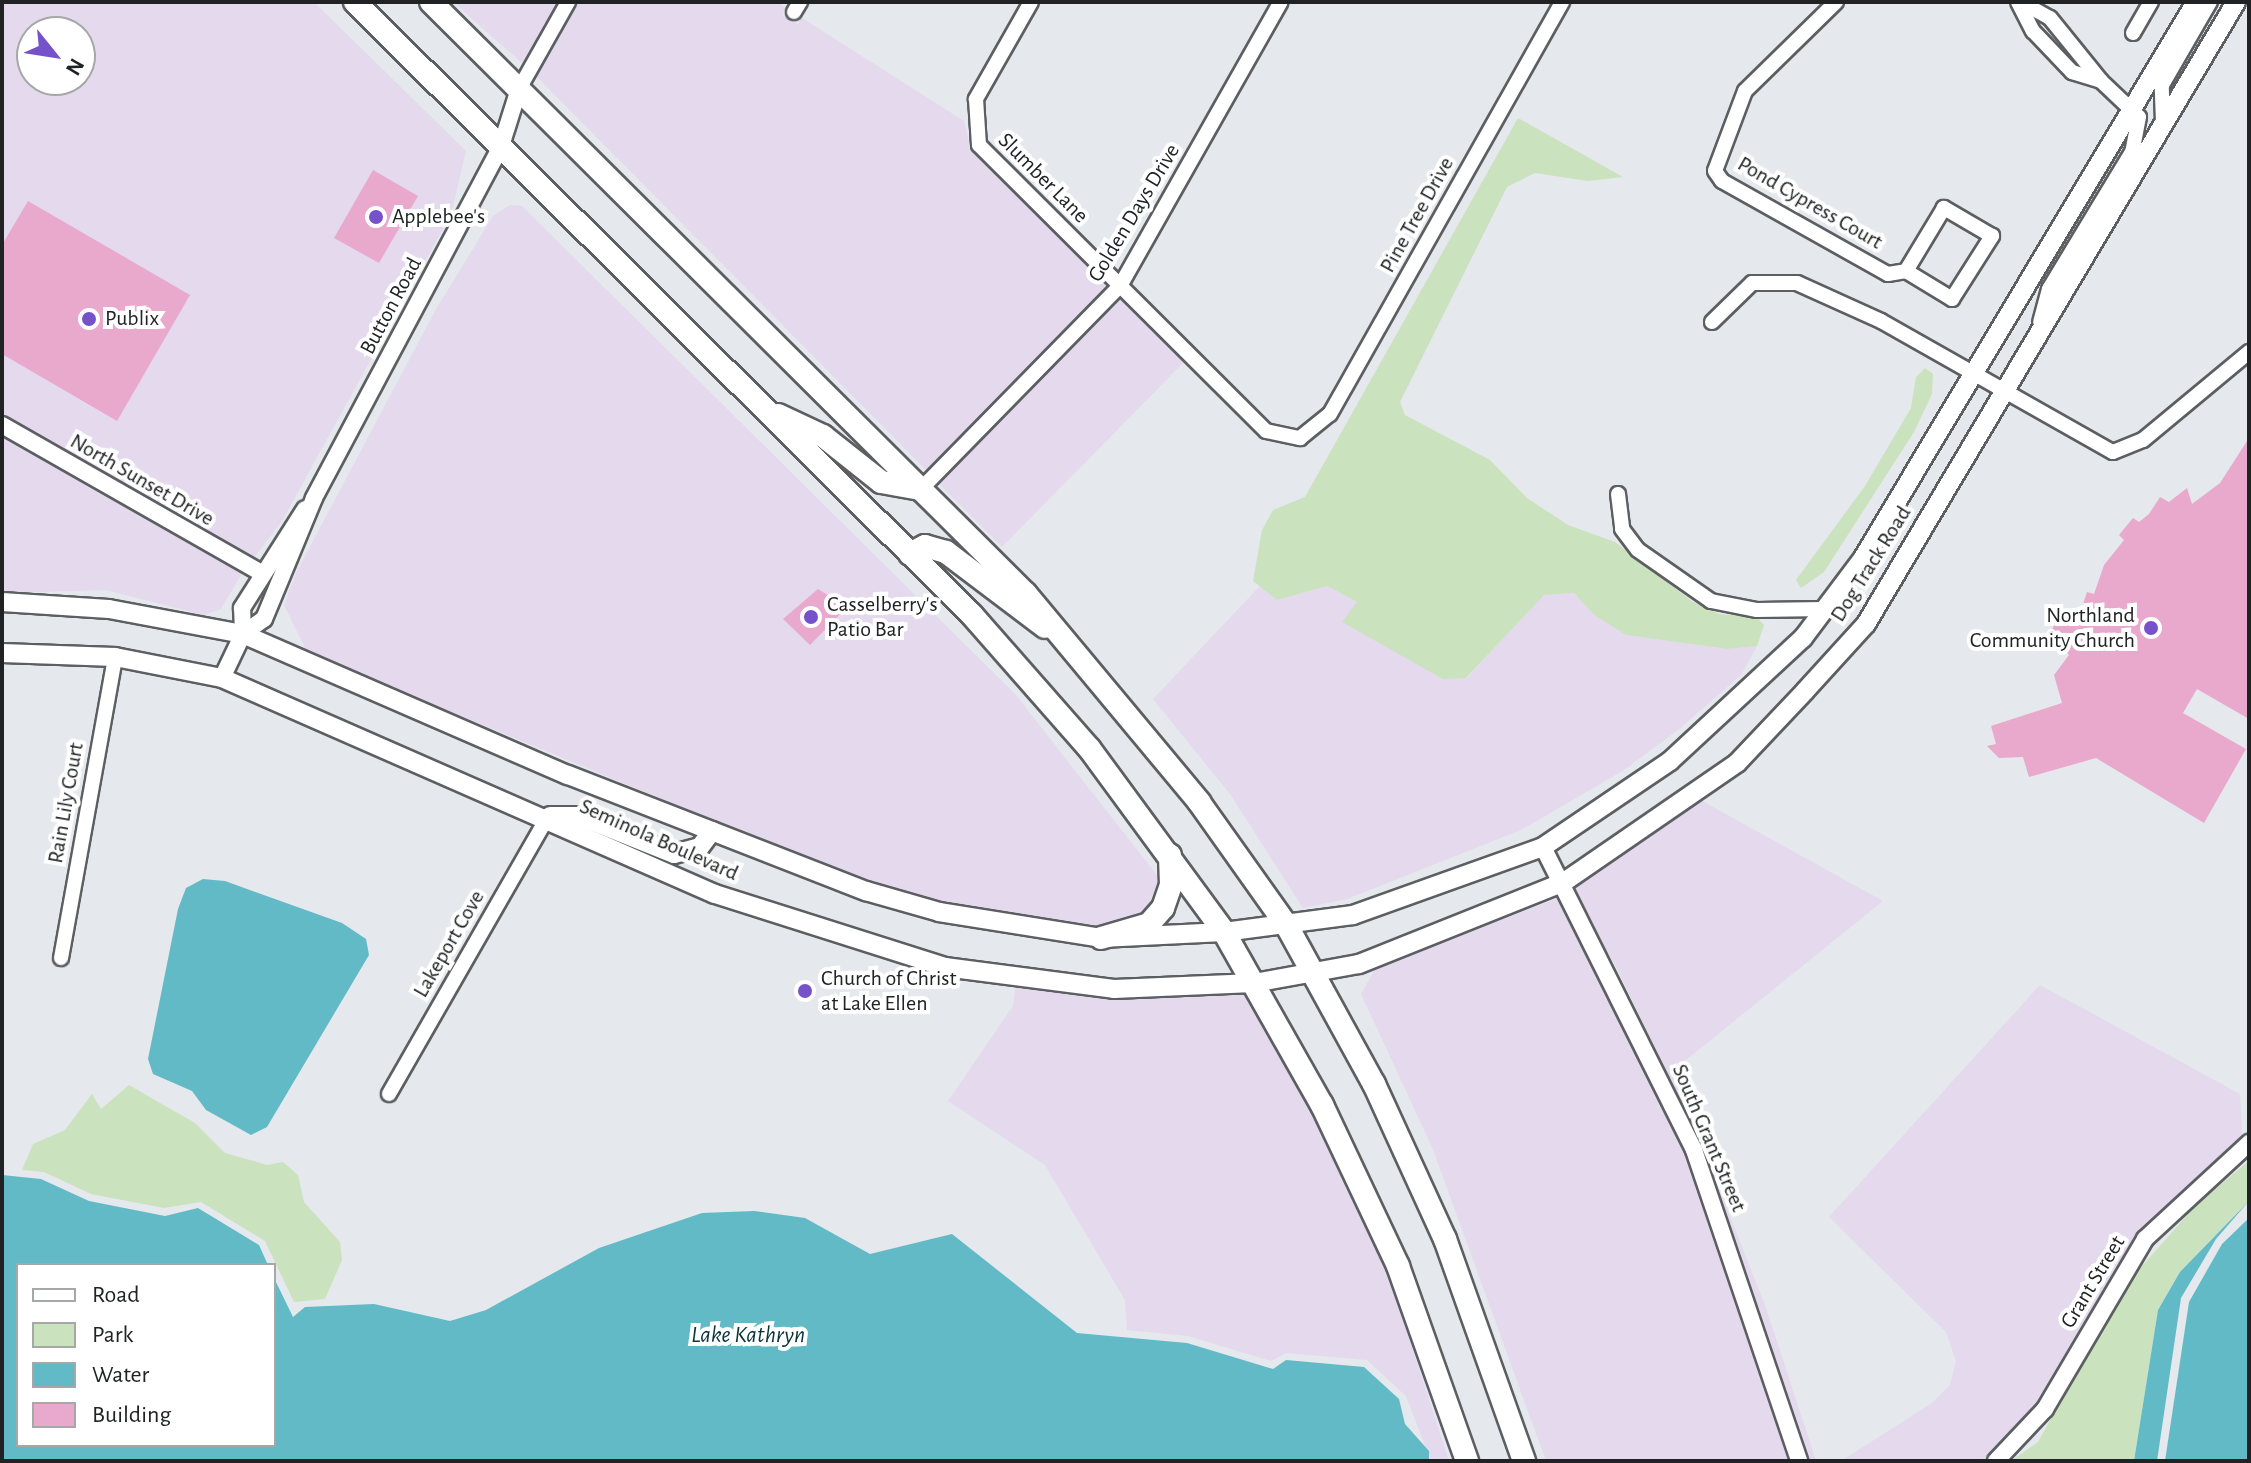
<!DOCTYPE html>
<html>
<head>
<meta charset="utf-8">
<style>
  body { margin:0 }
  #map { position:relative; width:2251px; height:1463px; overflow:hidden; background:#e5e8ec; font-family:"Alegreya Sans",sans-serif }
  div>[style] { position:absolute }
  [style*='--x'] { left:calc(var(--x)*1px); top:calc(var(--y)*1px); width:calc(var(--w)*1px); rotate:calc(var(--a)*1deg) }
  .commercial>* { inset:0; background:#e4d9ed }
  .green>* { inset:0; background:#cbe2bf }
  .water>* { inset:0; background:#62bac7 }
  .building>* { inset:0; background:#e8a9cd }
  .roads { filter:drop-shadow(2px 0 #5c5f62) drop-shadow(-2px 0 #5c5f62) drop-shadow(0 2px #5c5f62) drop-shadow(0 -2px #5c5f62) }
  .minor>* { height:14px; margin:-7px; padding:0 7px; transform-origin:7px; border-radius:7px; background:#fff }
  .tertiary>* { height:16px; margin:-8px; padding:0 8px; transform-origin:8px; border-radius:8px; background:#fff }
  .secondary>* { height:18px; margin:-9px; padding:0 9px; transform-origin:9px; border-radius:9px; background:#fff }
  .primary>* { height:22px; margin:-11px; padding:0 11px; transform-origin:11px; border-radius:11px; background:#fff }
  .dots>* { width:22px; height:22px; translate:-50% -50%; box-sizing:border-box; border:4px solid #fff; border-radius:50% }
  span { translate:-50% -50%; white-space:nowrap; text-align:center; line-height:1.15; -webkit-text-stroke:8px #fff; paint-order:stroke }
  .street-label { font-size:22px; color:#202223 }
  .poi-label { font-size:22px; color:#202223 }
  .left { translate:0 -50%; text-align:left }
  .right { translate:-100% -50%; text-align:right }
  .water-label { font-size:24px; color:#0a353b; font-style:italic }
  .frame { position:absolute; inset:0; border:4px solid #202223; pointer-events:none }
  .legend { position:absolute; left:16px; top:1263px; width:260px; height:184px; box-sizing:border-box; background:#fff; border:2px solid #a6a7a7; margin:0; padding:10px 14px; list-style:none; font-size:24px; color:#202223 }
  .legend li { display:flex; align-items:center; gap:16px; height:40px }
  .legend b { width:40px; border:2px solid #a6a7a7 }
  .north { position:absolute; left:16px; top:16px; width:80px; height:80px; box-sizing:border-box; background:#fff; border:2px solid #a6a7a7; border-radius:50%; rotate:120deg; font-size:22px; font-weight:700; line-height:32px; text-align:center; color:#202223 }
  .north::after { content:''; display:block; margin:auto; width:28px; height:36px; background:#7551ca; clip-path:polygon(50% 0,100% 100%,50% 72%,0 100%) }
</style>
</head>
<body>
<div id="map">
  <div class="commercial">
    <div style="clip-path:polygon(evenodd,2px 2px,314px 2px,466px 151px,451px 214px,282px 521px,253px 559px,2px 415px,2px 2px,32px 32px,80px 32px,80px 80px,32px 80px,32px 32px)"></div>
    <div style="clip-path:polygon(453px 2px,557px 2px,522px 63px)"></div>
    <div style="clip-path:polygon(579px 2px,777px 2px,786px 8px,782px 15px,798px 24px,802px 18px,964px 121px,970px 148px,985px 165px,1107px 286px,926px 470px,537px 77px)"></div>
    <div style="clip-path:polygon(510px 205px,522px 206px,1015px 694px,1160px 879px,1143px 916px,1108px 926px,1031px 920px,922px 898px,790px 852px,307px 652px,284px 605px,296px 573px,435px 311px,493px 216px)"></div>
    <div style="clip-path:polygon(1121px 299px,1184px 362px,1002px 547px,939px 484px)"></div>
    <div style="clip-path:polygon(2px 435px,242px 573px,221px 609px,204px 615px,106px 590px,2px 593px)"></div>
    <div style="clip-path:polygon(1260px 586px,1277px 600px,1327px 586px,1358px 603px,1342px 622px,1467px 678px,1543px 595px,1574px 593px,1594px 615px,1626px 635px,1727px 649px,1757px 646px,1741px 675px,1678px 730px,1624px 770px,1521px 830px,1347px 899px,1303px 908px,1230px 794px,1153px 699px)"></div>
    <div style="clip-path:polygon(1693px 796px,1883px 901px,1671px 1072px,1681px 1092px,1766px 1308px,1816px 1461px,1809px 1461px,1703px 1148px,1615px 964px,1564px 882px)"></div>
    <div style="clip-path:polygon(1561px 897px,1685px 1153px,1790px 1461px,1546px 1461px,1432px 1147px,1361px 994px,1376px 968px)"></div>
    <div style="clip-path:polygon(1016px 984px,1250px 990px,1363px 1197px,1449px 1461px,1431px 1461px,1406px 1396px,1367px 1360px,1286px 1353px,1271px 1361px,1188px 1336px,1127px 1330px,1125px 1300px,1045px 1165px,948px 1101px,1013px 1006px)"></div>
    <div style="clip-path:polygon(2040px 985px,2240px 1094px,2242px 1136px,2137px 1233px,2037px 1403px,1996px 1450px,1979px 1461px,1841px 1461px,1932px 1403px,1950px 1385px,1956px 1361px,1946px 1332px,1829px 1217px)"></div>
  </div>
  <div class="green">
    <div style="clip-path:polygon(1518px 118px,1623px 177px,1588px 181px,1535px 173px,1507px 187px,1400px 402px,1405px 415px,1490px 460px,1527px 498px,1568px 525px,1615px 542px,1693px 602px,1719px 614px,1757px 617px,1764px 625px,1757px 646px,1727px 649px,1626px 635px,1594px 615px,1574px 593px,1544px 595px,1466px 678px,1443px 679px,1342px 622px,1357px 602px,1327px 586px,1277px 600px,1253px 581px,1262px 530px,1273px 510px,1305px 497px)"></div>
    <div style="clip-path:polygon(1925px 368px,1933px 374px,1932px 394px,1914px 432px,1824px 572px,1801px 588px,1796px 580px,1865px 486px,1911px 408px,1916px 377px)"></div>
    <div style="clip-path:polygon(129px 1085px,195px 1123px,225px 1153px,267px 1165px,283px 1162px,298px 1175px,304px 1202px,340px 1242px,342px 1260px,325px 1299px,294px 1302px,265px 1241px,201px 1202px,164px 1208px,91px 1194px,44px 1172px,22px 1170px,33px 1144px,65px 1130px,92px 1094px,101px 1109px)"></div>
    <div style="clip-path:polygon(2249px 1161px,2249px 1201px,2180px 1272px,2158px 1310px,2134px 1461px,2011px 1461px,2038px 1442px,2126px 1284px,2198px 1203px)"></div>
  </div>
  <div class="water">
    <div style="clip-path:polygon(203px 879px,225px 881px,342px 923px,366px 939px,369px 955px,267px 1127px,251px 1135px,206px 1110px,192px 1091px,153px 1074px,148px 1059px,178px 909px,186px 888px)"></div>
    <div style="clip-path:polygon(2px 1175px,41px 1179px,89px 1201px,165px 1216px,198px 1208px,259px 1245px,268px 1265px,18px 1265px,18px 1445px,274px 1445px,274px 1278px,293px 1317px,305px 1307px,374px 1304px,450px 1321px,486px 1310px,599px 1248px,702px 1213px,754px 1211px,805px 1218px,870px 1254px,952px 1234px,1077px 1333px,1187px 1343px,1273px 1369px,1286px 1360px,1364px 1367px,1399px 1399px,1405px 1424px,1429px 1451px,1429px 1461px,2px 1461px)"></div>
    <div style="clip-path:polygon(2249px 1201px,2216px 1239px,2181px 1298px,2157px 1461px,2134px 1461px,2158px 1310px,2180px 1272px)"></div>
    <div style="clip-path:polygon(2249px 1218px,2249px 1461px,2165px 1461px,2189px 1302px,2222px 1244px)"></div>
  </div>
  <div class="building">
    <div style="clip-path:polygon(373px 170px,418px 196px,379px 263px,334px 238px)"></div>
    <div style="clip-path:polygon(28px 201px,190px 295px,117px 421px,2px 354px,2px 245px)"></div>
    <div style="clip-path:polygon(2249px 438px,2249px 719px,2197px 689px,2183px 713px,2246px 749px,2204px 823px,2096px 758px,2029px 777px,2023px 757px,1999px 758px,1987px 746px,1996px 744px,1991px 726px,2062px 703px,2054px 675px,2069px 655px,2052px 632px,2055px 619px,2077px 623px,2087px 592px,2094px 594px,2104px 565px,2124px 540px,2119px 535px,2133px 518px,2139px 522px,2149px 514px,2160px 497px,2169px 502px,2187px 488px,2192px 504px,2220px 483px)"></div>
    <div style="clip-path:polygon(818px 589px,847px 607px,810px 645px,783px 619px)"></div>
  </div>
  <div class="roads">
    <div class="minor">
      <div style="--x:1031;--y:2;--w:112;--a:119.6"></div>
      <div style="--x:976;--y:99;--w:46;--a:86.3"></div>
      <div style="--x:979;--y:145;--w:405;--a:44.9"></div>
      <div style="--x:1266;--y:431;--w:35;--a:12"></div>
      <div style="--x:1300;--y:438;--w:38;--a:-39"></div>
      <div style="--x:1330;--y:414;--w:473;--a:-60.6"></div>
      <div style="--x:1836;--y:2;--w:127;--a:135.6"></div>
      <div style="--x:1745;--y:91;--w:85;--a:110.6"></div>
      <div style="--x:1715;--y:171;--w:12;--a:55"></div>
      <div style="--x:1722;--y:181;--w:190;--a:29.3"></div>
      <div style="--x:1888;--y:274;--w:18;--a:-9"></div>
      <div style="--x:1906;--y:271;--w:54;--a:31.3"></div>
      <div style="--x:1952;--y:299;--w:75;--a:-57.6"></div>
      <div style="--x:1992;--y:236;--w:56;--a:-149.7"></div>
      <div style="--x:1944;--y:208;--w:74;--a:121.1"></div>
      <div style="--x:2018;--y:2;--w:33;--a:63"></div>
      <div style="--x:2033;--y:31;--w:57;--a:46.4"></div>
      <div style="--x:2072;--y:72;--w:30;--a:17"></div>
      <div style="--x:2101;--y:81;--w:52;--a:43.5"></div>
      <div style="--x:2139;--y:117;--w:36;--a:101"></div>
      <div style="--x:2132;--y:152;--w:160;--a:121.2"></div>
      <div style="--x:2049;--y:289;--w:34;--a:105"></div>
      <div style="--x:2021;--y:2;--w:33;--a:29"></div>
      <div style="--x:2050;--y:18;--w:81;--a:51"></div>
      <div style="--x:794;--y:12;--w:12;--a:-59"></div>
      <div style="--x:2133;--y:33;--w:36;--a:-60"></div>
      <div style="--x:519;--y:89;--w:100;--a:-60.6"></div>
      <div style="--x:2163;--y:123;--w:38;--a:-92"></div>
      <div style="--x:2162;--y:85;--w:96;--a:-60"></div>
      <div style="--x:1712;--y:322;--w:56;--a:-44.3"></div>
      <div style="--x:1752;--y:283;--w:45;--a:0"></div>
      <div style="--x:1797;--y:283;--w:92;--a:24.3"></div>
      <div style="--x:1881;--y:321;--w:266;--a:29.5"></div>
      <div style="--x:2113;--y:452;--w:32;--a:-22"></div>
      <div style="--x:2143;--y:440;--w:138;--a:-39.7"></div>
      <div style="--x:921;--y:489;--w:284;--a:-45.6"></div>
      <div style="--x:1120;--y:286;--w:326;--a:-60.5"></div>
      <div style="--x:1618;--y:494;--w:35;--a:83"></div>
      <div style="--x:1622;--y:529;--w:26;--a:53"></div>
      <div style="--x:1638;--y:550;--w:89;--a:34.9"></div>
      <div style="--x:1711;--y:601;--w:47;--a:11.1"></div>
      <div style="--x:1757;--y:610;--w:68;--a:-0.8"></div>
      <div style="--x:61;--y:958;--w:306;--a:-79.8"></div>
      <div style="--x:389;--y:1094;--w:320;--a:-60.2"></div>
    </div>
    <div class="tertiary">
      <div style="--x:2;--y:425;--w:298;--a:29.7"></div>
      <div style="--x:243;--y:634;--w:26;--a:-36"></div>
      <div style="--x:264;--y:619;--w:131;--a:-67.5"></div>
      <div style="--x:314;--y:498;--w:399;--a:-62"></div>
      <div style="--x:501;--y:146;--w:60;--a:-72.5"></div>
      <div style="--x:222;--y:678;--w:49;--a:-64.5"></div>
      <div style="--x:243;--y:634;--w:26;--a:-92"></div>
      <div style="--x:242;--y:608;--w:117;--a:-57.5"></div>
      <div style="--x:1543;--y:847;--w:339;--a:63.5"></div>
      <div style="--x:1694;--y:1150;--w:328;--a:71.3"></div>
      <div style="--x:1996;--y:1461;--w:71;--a:-46.7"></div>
      <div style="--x:2045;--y:1409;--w:197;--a:-59.5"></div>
      <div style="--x:2145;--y:1239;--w:142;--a:-42.7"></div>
    </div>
    <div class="secondary">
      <div style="--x:2;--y:602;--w:107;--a:3.7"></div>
      <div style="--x:109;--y:609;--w:136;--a:10.6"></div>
      <div style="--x:243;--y:634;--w:354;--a:23.5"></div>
      <div style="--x:568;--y:775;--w:320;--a:21.3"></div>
      <div style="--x:866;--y:891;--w:76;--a:16"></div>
      <div style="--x:939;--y:912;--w:164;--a:9.1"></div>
      <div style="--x:1101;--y:938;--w:123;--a:-2.8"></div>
      <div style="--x:1224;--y:932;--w:130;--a:-7.5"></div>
      <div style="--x:1353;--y:915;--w:202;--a:-19.7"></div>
      <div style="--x:1543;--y:847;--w:153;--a:-34.1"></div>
      <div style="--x:1670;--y:761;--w:181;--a:-42.8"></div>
      <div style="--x:1803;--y:638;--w:100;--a:-53.1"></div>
      <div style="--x:1863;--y:558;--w:648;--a:-59.08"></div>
      <div style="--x:2;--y:653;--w:113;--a:2"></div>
      <div style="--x:115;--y:657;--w:109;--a:11.1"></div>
      <div style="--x:222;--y:678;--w:538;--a:23.66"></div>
      <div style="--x:715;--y:894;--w:241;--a:17.6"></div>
      <div style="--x:945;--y:967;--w:170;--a:7.4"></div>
      <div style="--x:1114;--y:989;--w:140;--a:-2.5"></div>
      <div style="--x:1254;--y:983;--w:107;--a:-10.3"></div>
      <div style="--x:1359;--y:964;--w:221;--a:-21.8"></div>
      <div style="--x:1564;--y:882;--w:210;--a:-34.5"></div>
      <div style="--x:1737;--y:763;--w:99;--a:-46.6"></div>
      <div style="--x:1805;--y:691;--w:91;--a:-47.7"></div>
      <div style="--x:1866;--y:624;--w:724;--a:-59.25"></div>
      <div style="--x:550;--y:816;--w:29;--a:0"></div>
      <div style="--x:579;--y:816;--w:102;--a:21.8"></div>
      <div style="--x:674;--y:854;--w:27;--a:-15"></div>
      <div style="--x:700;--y:847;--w:20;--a:-53"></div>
    </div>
    <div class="primary">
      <div style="--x:355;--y:2;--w:870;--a:44.81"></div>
      <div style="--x:972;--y:615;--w:177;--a:48.7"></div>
      <div style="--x:1089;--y:748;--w:228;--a:53.7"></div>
      <div style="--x:1224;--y:932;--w:199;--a:60.5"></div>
      <div style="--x:1322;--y:1105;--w:178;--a:64.7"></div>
      <div style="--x:1398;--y:1266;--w:207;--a:70.5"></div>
      <div style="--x:431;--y:2;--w:839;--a:44.86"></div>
      <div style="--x:1026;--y:594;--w:271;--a:50.2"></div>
      <div style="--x:1199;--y:802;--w:152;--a:54.6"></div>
      <div style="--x:1287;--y:926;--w:180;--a:61.2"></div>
      <div style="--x:1374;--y:1084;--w:170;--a:65.4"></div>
      <div style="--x:1445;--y:1239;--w:236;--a:70.4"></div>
      <div style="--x:778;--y:415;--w:50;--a:25"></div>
      <div style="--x:823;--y:436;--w:74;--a:38.4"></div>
      <div style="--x:881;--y:482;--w:41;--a:9.9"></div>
      <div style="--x:910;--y:554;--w:17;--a:-28"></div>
      <div style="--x:925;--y:546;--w:22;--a:16"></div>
      <div style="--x:946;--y:552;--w:124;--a:37.1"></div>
      <div style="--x:1101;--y:938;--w:50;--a:-16.3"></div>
      <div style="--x:1149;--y:924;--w:21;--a:-49"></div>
      <div style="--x:1163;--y:908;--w:24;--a:-71"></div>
      <div style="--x:1171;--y:885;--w:30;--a:-92"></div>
    </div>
  </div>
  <div class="dots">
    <div style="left:376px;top:217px;background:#7551ca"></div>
    <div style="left:89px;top:319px;background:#7551ca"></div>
    <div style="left:811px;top:617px;background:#7551ca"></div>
    <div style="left:2151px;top:628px;background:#7551ca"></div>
    <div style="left:805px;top:991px;background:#7551ca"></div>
  </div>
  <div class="street-label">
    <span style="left:1043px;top:178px;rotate:45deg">Slumber Lane</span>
    <span style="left:1810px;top:203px;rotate:30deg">Pond Cypress Court</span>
    <span style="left:1134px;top:213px;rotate:-59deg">Golden Days Drive</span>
    <span style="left:1417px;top:215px;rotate:-61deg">Pine Tree Drive</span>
    <span style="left:391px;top:306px;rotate:-62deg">Button Road</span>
    <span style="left:142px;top:480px;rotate:30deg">North Sunset Drive</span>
    <span style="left:1871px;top:564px;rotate:-58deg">Dog Track Road</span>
    <span style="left:66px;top:803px;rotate:-80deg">Rain Lily Court</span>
    <span style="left:659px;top:840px;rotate:24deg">Seminola Boulevard</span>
    <span style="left:449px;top:944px;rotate:-60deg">Lakeport Cove</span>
    <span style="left:1709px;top:1138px;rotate:67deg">South Grant Street</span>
    <span style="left:2093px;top:1282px;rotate:-59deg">Grant Street</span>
  </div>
  <div class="poi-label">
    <span class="left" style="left:392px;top:217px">Applebee's</span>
    <span class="left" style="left:105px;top:319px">Publix</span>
    <span class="left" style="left:827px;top:617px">Casselberry's<br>Patio Bar</span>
    <span class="right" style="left:2135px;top:628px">Northland<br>Community Church</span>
    <span class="left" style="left:821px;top:991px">Church of Christ<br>at Lake Ellen</span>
  </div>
  <div class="water-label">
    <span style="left:748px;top:1336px">Lake Kathryn</span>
  </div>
  <div class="frame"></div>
  <ul class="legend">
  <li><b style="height:10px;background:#fff"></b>Road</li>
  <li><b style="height:22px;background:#cbe2bf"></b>Park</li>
  <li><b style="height:22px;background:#62bac7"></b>Water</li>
  <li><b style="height:22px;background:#e8a9cd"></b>Building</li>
  </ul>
  <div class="north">N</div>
</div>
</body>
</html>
